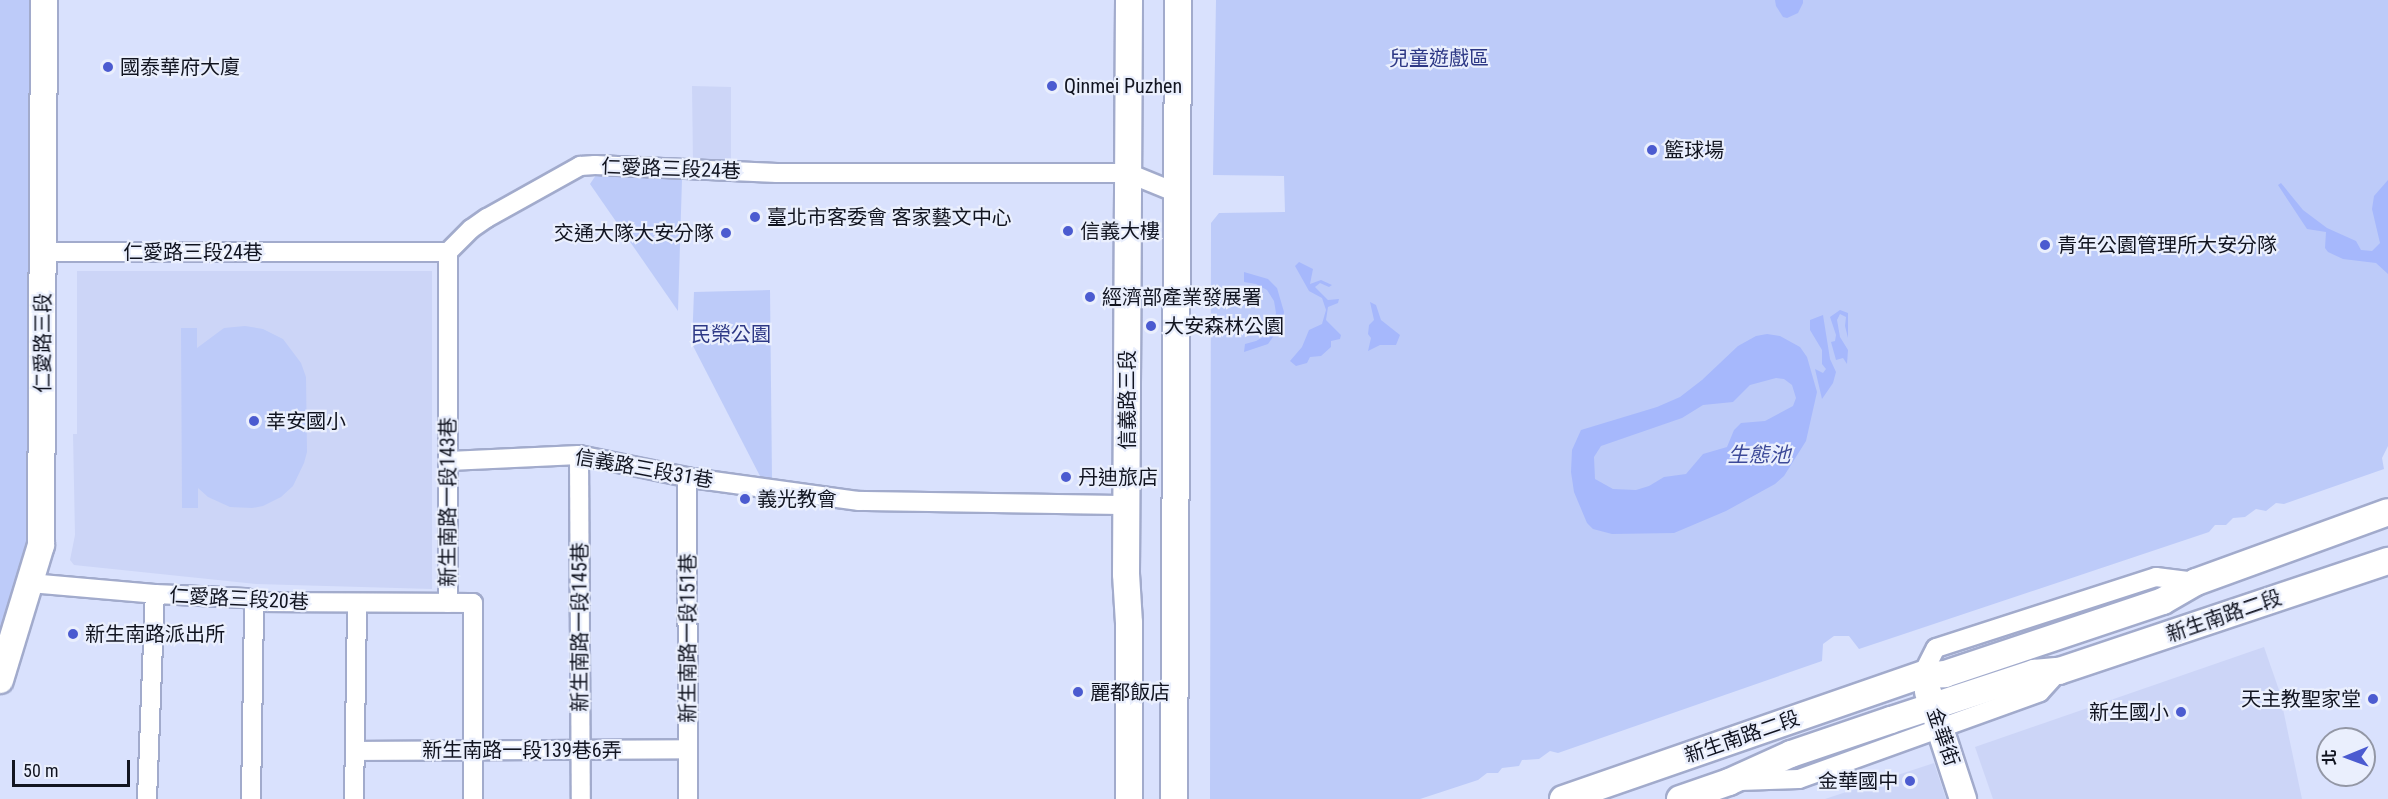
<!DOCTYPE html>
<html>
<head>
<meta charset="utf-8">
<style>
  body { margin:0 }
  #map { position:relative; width:2388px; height:799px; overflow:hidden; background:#d9e1fd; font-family:"Roboto Condensed","Noto Sans TC",sans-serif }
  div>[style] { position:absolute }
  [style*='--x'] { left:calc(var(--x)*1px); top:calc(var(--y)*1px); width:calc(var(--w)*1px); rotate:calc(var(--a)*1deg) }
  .built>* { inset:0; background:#ccd5f7 }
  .green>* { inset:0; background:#bdcbf9 }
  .water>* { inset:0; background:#a6b8fc }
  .roads { filter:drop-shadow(2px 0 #a2abcc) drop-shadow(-2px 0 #a2abcc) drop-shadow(0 2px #a2abcc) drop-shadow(0 -2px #a2abcc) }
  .street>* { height:18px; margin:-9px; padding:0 9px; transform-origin:9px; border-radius:9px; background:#fff }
  .secondary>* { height:26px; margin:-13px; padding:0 13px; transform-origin:13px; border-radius:13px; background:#fff }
  .dots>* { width:16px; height:16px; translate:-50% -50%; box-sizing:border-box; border:3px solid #eaeffd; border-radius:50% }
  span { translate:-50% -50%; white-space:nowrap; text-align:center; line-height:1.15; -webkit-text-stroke:4.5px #eaeffd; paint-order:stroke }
  .park-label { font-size:20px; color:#2d3885 }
  .poi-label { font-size:20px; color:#111420 }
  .left { translate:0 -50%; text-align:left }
  .right { translate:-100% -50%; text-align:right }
  .street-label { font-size:20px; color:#111420 }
  .water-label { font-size:21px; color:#3d4a99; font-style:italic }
  .north { position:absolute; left:2316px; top:727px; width:60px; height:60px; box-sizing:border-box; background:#eaeffd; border:2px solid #9397a5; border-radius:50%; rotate:269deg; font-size:16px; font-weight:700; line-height:24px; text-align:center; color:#111420 }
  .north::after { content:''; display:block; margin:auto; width:21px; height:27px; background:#4b5bd0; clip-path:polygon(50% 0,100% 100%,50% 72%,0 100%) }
  .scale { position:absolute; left:12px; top:760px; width:118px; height:27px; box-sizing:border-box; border:3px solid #111420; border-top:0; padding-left:8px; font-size:18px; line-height:21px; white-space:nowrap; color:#111420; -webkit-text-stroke:4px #eaeffd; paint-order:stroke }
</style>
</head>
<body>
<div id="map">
  <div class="built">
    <div style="clip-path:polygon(692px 86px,731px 87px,731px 162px,693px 162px)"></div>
    <div style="clip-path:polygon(77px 271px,432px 271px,432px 589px,256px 584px,74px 565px,70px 560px,75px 535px,73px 434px,77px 434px)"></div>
    <div style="clip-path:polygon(2264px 647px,2279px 690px,2302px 799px,1993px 799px,1975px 747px)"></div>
    <div style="clip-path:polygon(1934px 763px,1946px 799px,1825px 799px)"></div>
  </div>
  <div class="green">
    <div style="clip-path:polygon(0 0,32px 0,32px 529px,0 646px)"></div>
    <div style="clip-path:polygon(1216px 0,2388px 0,2388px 446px,2382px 458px,2384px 469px,2284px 504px,2276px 503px,2266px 511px,2256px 509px,2245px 517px,2233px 518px,2226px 525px,2215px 525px,2209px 532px,1859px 649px,1849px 636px,1834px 636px,1823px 644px,1822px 661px,1558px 753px,1550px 751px,1539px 759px,1522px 760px,1519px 766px,1502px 768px,1498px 773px,1487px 773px,1478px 780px,1420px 799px,1210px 799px,1211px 223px,1219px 213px,1285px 212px,1284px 176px,1213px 175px)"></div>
    <div style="clip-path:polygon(596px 175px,682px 179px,678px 311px,590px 184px)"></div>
    <div style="clip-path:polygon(770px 290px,772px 479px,761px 478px,692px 344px,694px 292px)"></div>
    <div style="clip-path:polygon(245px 326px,263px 329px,283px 339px,301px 363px,306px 377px,307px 452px,304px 463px,293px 486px,281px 497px,263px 506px,252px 508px,230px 507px,208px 497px,198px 488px,198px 508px,182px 508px,181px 328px,197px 328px,197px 348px,224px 328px)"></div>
  </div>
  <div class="water">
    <div style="clip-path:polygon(1775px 0,1803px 0,1803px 3px,1798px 13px,1787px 18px,1783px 17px,1776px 6px)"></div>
    <div style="clip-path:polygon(2388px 180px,2388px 274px,2376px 263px,2343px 259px,2328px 252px,2325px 248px,2326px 232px,2307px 229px,2278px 185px,2281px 183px,2303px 210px,2327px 228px,2356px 241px,2361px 250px,2372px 251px,2380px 243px,2372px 209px,2374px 196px)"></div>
    <div style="clip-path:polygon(1299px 262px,1313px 269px,1310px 284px,1321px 280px,1332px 285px,1329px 287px,1320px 283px,1315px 287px,1328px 300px,1339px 299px,1338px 303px,1328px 307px,1326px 320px,1341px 335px,1340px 339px,1331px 341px,1331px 347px,1321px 356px,1310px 357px,1307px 363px,1296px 366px,1290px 361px,1302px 347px,1309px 330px,1322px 324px,1326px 310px,1322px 298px,1309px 291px,1295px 266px)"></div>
    <div style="clip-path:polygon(1244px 272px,1268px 279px,1277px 288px,1284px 312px,1282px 324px,1268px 344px,1244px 352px,1245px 344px,1256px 341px,1267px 335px,1273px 325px,1276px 313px,1274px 301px,1267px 290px,1256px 284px,1244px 282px)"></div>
    <div style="clip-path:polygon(1370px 302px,1376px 305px,1381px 320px,1400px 335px,1396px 345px,1380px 345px,1368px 351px,1371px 338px,1368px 334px,1369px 325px,1374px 320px)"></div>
    <div style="clip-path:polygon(1840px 310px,1848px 313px,1848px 338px,1845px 326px,1846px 317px,1840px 314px,1837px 320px,1840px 337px,1848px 350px,1847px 364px,1843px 358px,1836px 360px,1831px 342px,1835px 341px,1836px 335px,1830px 317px)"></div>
    <div style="clip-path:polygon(1823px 315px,1830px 359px,1836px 372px,1833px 383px,1822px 399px,1815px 369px,1823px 373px,1826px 369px,1822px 364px,1822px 350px,1810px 330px,1810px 320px)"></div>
    <div style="clip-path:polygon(evenodd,1767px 334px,1780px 336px,1800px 347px,1807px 357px,1817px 392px,1806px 441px,1784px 476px,1775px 484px,1726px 511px,1674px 533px,1612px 534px,1593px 529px,1587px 523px,1574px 492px,1571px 472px,1572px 450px,1581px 430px,1657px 407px,1680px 397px,1702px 380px,1738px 346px,1756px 336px,1767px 334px,1776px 378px,1784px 379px,1792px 385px,1796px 398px,1793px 406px,1765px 421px,1741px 423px,1734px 430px,1727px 447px,1703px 454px,1686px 474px,1664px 477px,1649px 486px,1636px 490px,1613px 489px,1595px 479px,1594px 457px,1601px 446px,1682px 418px,1703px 405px,1733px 402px,1750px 385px,1776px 378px)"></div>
  </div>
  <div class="roads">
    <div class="street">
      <div style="--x:43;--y:252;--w:405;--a:0"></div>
      <div style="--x:448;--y:252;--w:33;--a:-45"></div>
      <div style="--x:471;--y:229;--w:19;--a:-35"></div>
      <div style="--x:487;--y:218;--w:107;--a:-29.2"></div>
      <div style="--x:580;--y:166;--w:15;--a:-4"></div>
      <div style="--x:595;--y:165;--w:182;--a:2.5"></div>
      <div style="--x:777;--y:173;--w:351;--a:0"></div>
      <div style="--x:1128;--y:173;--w:53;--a:22.2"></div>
      <div style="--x:579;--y:455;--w:344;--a:89.7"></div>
      <div style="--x:449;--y:461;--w:130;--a:-2.6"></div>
      <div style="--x:579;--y:455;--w:114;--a:11.6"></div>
      <div style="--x:691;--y:478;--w:170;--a:7.8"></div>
      <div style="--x:859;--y:501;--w:268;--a:0.9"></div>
      <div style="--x:687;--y:477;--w:322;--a:89.8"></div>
      <div style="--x:30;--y:583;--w:125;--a:5"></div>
      <div style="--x:155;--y:594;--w:90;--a:2.5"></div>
      <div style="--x:245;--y:598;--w:15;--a:16"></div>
      <div style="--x:259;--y:602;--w:214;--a:0.3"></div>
      <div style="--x:473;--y:603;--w:196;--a:90"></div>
      <div style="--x:448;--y:603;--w:351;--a:-90"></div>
      <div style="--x:1922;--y:675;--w:30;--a:-63"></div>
      <div style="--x:1936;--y:648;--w:231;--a:-17.9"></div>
      <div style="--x:2156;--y:577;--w:40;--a:7.1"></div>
      <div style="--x:355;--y:751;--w:333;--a:-0.3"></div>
      <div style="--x:1739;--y:781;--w:60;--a:-1.9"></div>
      <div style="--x:1799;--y:779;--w:256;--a:-19.8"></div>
      <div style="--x:2040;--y:692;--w:28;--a:-48"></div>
      <div style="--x:147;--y:799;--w:205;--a:-87.8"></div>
      <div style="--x:251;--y:799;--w:198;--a:-89.1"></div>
      <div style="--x:354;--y:799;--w:195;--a:-89.1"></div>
    </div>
    <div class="secondary">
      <div style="--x:0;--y:680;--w:141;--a:-73.1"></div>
      <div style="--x:41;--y:545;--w:545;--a:-89.68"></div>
      <div style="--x:1928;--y:692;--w:113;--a:71.9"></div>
      <div style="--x:1129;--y:799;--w:176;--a:-90"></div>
      <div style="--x:1129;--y:623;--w:49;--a:-93.5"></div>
      <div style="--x:1126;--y:574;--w:574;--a:-89.7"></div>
      <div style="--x:1174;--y:799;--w:799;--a:-89.71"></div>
      <div style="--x:1563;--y:799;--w:380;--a:-19.1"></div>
      <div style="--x:1922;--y:675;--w:23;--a:-2"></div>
      <div style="--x:1945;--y:674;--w:230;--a:-18.5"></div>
      <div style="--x:2163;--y:601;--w:38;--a:-30"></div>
      <div style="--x:2196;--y:582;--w:204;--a:-20"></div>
      <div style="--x:1680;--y:799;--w:52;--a:-19.1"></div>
      <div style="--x:1729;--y:782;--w:68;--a:-24.3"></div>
      <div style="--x:1791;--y:754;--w:106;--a:-18.8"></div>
      <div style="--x:1891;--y:720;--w:151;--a:-18.2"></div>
      <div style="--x:2034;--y:673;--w:25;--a:-5"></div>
      <div style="--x:2059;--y:671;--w:347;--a:-18.5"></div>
    </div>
  </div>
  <div class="dots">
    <div style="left:108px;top:67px;background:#4b5bd0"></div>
    <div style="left:1052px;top:86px;background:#4b5bd0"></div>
    <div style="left:1652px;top:150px;background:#4b5bd0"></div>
    <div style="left:755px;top:217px;background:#4b5bd0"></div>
    <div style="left:1068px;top:231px;background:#4b5bd0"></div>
    <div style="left:726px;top:233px;background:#4b5bd0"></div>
    <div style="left:2045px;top:245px;background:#4b5bd0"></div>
    <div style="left:1090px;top:297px;background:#4b5bd0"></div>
    <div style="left:1151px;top:326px;background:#4b5bd0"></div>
    <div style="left:254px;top:421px;background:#4b5bd0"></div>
    <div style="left:1066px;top:477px;background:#4b5bd0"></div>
    <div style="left:745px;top:499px;background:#4b5bd0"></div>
    <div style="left:73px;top:634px;background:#4b5bd0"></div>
    <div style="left:1078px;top:692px;background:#4b5bd0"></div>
    <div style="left:2373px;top:699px;background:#4b5bd0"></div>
    <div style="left:2181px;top:712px;background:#4b5bd0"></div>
    <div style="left:1910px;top:781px;background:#4b5bd0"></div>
  </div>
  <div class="park-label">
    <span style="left:1439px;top:58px">兒童遊戲區</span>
    <span style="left:731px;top:334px">民榮公園</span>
  </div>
  <div class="poi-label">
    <span class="left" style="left:120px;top:67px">國泰華府大廈</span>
    <span class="left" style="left:1064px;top:86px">Qinmei Puzhen</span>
    <span class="left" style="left:1664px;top:150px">籃球場</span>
    <span class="left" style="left:767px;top:217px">臺北市客委會 客家藝文中心</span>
    <span class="left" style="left:1080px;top:231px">信義大樓</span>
    <span class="right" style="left:714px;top:233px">交通大隊大安分隊</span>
    <span class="left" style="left:2057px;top:245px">青年公園管理所大安分隊</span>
    <span class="left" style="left:1102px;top:297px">經濟部產業發展署</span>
    <span class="left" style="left:1164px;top:326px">大安森林公園</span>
    <span class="left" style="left:266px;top:421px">幸安國小</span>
    <span class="left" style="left:1078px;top:477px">丹迪旅店</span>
    <span class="left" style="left:757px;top:499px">義光教會</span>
    <span class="left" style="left:85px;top:634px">新生南路派出所</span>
    <span class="left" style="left:1090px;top:692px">麗都飯店</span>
    <span class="right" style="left:2361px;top:699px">天主教聖家堂</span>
    <span class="right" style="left:2169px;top:712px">新生國小</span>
    <span class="right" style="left:1898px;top:781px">金華國中</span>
  </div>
  <div class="street-label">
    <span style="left:671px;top:169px;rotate:2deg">仁愛路三段24巷</span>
    <span style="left:193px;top:252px">仁愛路三段24巷</span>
    <span style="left:43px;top:343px;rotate:-90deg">仁愛路三段</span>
    <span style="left:1127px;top:400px;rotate:-90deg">信義路三段</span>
    <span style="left:644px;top:469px;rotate:10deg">信義路三段31巷</span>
    <span style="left:448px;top:502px;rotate:-90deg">新生南路一段143巷</span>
    <span style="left:239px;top:599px;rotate:3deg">仁愛路三段20巷</span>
    <span style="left:2224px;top:616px;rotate:-19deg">新生南路二段</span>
    <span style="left:580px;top:627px;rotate:-90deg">新生南路一段145巷</span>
    <span style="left:688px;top:638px;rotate:-90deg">新生南路一段151巷</span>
    <span style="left:1742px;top:737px;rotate:-19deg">新生南路二段</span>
    <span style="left:1943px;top:737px;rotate:71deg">金華街</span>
    <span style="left:522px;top:750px">新生南路一段139巷6弄</span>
  </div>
  <div class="water-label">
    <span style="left:1759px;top:455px">生態池</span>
  </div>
  <div class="north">北</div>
  <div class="scale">50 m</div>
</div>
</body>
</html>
